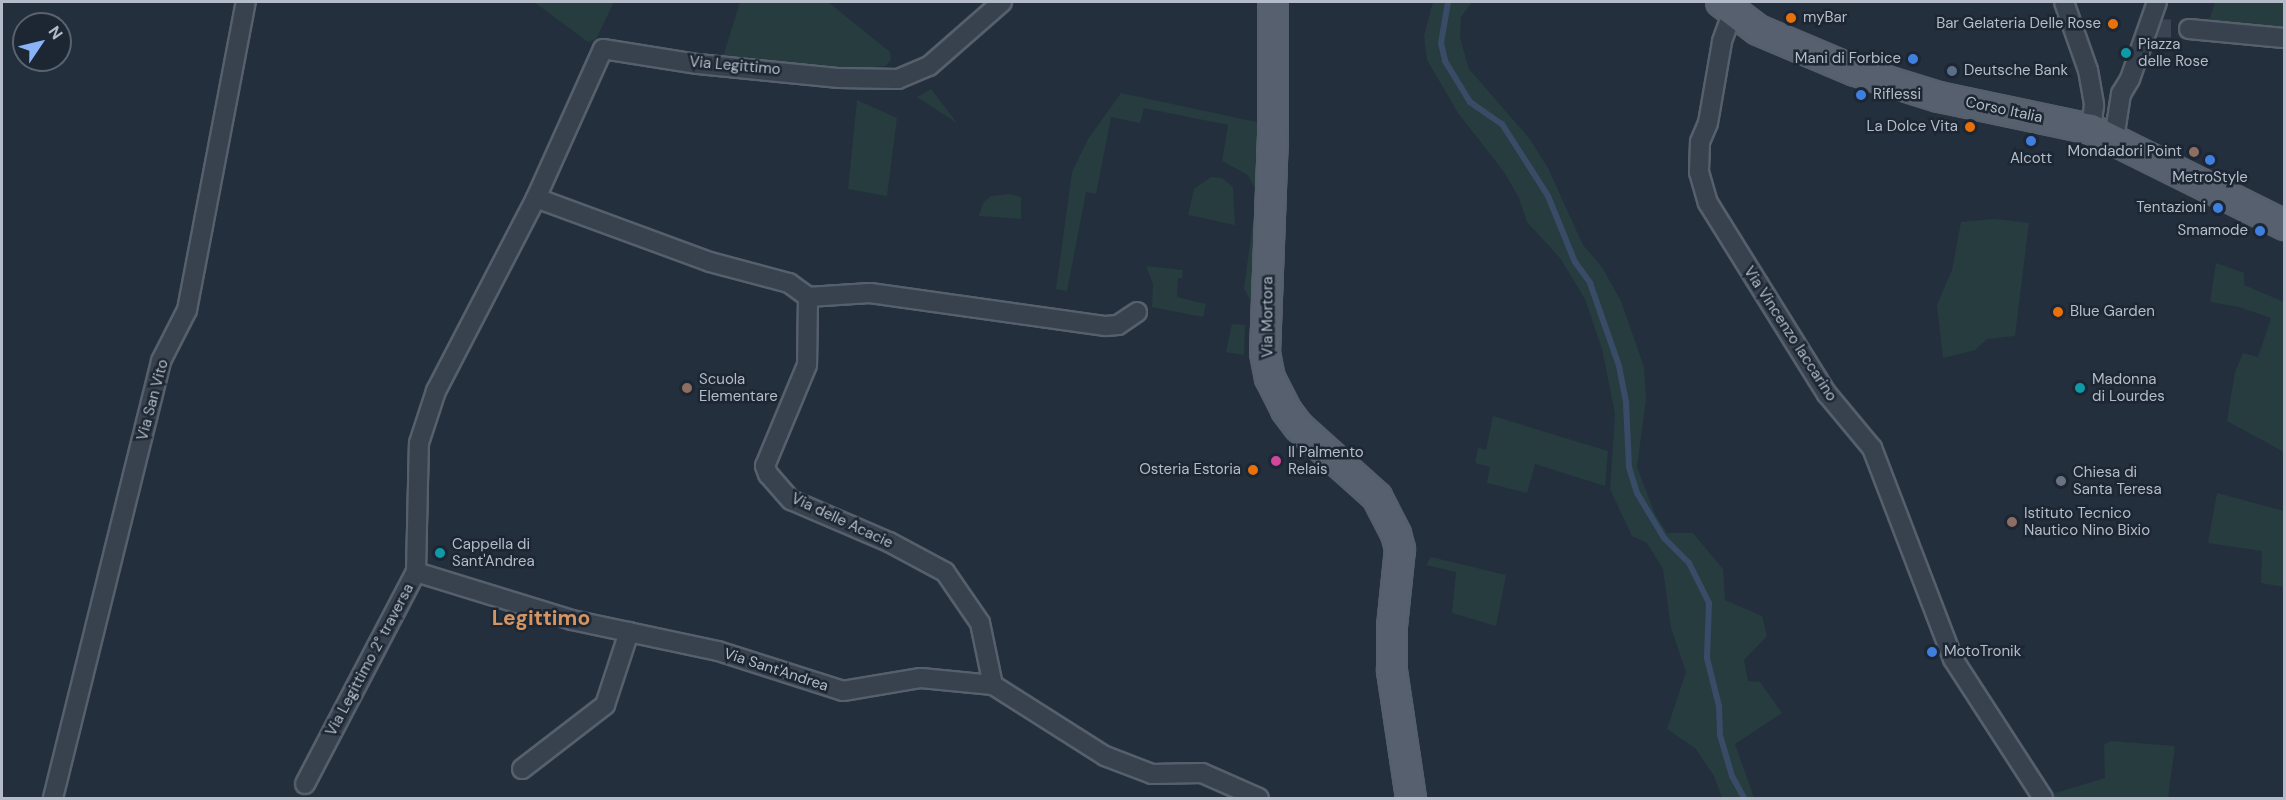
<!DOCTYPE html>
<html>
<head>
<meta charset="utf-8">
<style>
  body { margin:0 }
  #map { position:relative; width:2286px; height:800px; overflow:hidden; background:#242f3e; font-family:"DM Sans",sans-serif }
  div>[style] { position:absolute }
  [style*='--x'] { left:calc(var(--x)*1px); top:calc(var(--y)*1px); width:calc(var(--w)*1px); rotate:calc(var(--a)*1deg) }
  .green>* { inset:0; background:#263c3f }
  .stream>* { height:6px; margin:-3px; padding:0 3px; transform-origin:3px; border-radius:3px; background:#394c67 }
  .street-tunnel>* { height:18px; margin-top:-9px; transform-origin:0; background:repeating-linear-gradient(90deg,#3a4453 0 18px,transparent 0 27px) }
  .roads { filter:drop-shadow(2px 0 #565f6c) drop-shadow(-2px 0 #565f6c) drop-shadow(0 2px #565f6c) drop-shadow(0 -2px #565f6c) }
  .street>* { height:18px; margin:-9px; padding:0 9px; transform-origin:9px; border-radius:9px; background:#38414e }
  .primary>* { height:28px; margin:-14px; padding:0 14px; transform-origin:14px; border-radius:14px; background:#56606e }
  .dots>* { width:16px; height:16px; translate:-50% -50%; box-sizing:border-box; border:3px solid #1d2633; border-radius:50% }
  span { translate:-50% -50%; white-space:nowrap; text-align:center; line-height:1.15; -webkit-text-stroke:5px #1d2633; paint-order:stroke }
  .poi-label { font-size:15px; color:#b4bcc9 }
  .left { translate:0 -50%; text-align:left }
  .right { translate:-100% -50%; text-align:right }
  .street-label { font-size:15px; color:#b4bcc9 }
  .district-label { font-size:21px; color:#d59563; font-weight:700 }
  .frame { position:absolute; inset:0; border:3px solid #b4bcc9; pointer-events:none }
  .north { position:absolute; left:12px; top:12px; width:60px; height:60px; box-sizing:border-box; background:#1d2633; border:2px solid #59626f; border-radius:50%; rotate:55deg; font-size:16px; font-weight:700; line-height:24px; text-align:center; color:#b4bcc9 }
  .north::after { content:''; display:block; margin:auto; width:21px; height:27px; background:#8ab4f8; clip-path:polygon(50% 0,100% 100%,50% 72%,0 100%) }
</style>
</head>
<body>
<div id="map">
  <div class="green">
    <div style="clip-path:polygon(534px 2px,614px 2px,596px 39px,588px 42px)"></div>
    <div style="clip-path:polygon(740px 2px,828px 2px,890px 52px,891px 60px,885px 66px,840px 69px,714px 56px,724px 54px)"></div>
    <div style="clip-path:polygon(1433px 2px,1472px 2px,1461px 17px,1460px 38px,1469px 69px,1529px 138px,1548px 168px,1583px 245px,1602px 267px,1621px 301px,1644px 367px,1646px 399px,1637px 467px,1655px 514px,1667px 533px,1693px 533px,1723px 569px,1725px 600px,1762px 616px,1767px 636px,1744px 660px,1748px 681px,1760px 682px,1782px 713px,1735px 744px,1754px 798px,1722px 798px,1714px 776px,1695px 748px,1667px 729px,1686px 672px,1671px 628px,1663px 569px,1647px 543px,1632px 536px,1610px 489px,1615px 414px,1602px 349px,1585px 299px,1560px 258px,1527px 222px,1519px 198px,1504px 172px,1458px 113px,1427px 60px,1424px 36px)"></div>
    <div style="clip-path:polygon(2215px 2px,2284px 2px,2284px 29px,2208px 24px)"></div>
    <div style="clip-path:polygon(931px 89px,957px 123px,917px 97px)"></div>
    <div style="clip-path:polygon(1121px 93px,1261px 123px,1258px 195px,1248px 175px,1222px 161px,1228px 125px,1144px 108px,1140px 123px,1111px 117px,1096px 194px,1086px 192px,1067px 291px,1056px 289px,1072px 172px,1088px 139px)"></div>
    <div style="clip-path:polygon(857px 100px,897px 118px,887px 196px,848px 189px)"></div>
    <div style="clip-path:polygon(1211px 177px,1222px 178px,1233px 187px,1235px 225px,1188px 215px,1194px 189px)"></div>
    <div style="clip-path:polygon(1010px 194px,1021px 197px,1021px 219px,979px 216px,983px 203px,991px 196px)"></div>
    <div style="clip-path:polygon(1254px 214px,1254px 299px,1250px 300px,1244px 288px)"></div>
    <div style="clip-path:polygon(1994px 219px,2029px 223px,2015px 336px,1987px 339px,1975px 350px,1943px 358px,1937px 305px,1952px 270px,1961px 222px)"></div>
    <div style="clip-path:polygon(2216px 263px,2244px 273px,2244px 285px,2284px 302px,2284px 452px,2227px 421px,2235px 372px,2243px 353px,2258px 357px,2271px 318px,2239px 307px,2210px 302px)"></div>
    <div style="clip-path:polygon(1146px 266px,1183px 270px,1182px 278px,1178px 278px,1177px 297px,1206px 304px,1203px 317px,1152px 307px,1153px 284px)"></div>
    <div style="clip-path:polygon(1232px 324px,1245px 325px,1244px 355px,1226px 352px)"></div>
    <div style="clip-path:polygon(1493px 416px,1608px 451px,1605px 486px,1535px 464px,1527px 493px,1487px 483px,1490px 467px,1475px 463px,1478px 448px,1486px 450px)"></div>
    <div style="clip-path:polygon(2217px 493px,2284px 511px,2284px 587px,2261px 583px,2262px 551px,2208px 543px)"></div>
    <div style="clip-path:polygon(1431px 557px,1506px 575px,1496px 626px,1452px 613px,1456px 572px,1426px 565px)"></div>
    <div style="clip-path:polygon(2111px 741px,2175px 746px,2168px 798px,2054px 798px,2052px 794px,2105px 778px,2104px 745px)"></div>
  </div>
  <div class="stream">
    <div style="--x:1448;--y:2;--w:42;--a:99.7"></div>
    <div style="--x:1441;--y:43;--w:18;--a:77"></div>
    <div style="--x:1445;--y:61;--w:48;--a:58.6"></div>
    <div style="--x:1470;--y:102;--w:39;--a:35"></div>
    <div style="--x:1502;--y:124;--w:85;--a:57.4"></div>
    <div style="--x:1548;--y:196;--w:71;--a:67.8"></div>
    <div style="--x:1575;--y:262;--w:26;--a:54"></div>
    <div style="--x:1590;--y:283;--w:88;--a:70.7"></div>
    <div style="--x:1619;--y:366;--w:38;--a:79"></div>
    <div style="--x:1626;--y:403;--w:64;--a:87.3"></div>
    <div style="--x:1629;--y:467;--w:27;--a:73"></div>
    <div style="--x:1637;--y:493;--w:52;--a:59"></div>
    <div style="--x:1664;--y:538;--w:35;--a:45"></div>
    <div style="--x:1689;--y:563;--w:45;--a:63.4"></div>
    <div style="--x:1709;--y:603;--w:55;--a:92.1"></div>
    <div style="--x:1707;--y:658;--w:49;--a:76"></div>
    <div style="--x:1719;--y:706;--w:29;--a:88"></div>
    <div style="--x:1720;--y:735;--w:43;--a:73.7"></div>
    <div style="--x:1732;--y:776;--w:25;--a:61"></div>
  </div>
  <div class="street-tunnel">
    <div style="--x:2153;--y:28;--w:36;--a:2"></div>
  </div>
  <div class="roads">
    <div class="street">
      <div style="--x:2064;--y:2;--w:72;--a:70.6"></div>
      <div style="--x:2088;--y:70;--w:36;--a:80"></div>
      <div style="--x:2094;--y:105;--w:24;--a:97"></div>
      <div style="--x:1733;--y:11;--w:33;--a:110"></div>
      <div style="--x:1722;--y:42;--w:82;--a:99.8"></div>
      <div style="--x:1708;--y:123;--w:21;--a:113"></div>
      <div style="--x:1700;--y:142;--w:30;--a:92"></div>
      <div style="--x:1699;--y:172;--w:32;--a:74"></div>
      <div style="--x:1708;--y:203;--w:225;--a:58.1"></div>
      <div style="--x:1827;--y:394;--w:70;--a:50.2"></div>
      <div style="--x:1872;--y:448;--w:226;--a:69"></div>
      <div style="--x:1953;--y:659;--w:166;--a:57.1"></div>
      <div style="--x:2189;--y:29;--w:95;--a:5.4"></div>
      <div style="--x:2114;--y:139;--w:46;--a:-81.2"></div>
      <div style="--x:2121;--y:94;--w:17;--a:-59"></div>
      <div style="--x:2130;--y:79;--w:82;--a:-70.7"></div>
      <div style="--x:536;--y:198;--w:185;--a:20.2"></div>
      <div style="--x:710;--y:262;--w:82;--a:14.9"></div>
      <div style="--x:789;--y:283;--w:24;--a:36"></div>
      <div style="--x:808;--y:297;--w:68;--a:90.8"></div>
      <div style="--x:807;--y:365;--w:109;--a:112.6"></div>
      <div style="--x:765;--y:466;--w:9;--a:69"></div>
      <div style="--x:768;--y:474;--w:35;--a:49"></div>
      <div style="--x:791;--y:500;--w:107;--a:23.2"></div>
      <div style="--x:889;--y:542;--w:64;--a:28.2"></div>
      <div style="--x:945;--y:572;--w:62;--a:55.5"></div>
      <div style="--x:980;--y:623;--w:63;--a:78.2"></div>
      <div style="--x:808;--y:297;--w:62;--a:-3.7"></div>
      <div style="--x:870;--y:293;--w:238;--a:8"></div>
      <div style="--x:1106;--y:326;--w:12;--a:-5"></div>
      <div style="--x:1118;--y:325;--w:23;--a:-34"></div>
      <div style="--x:416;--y:572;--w:163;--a:17.1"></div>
      <div style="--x:572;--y:620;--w:149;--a:12"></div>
      <div style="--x:718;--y:651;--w:131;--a:17.7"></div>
      <div style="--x:843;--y:691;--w:79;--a:-9.5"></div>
      <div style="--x:921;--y:678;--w:72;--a:5.6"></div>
      <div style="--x:993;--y:685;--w:133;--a:32.4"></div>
      <div style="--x:1105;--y:756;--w:50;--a:21"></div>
      <div style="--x:1152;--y:774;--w:50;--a:-1.1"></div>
      <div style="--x:1202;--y:773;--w:62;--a:23.7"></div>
      <div style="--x:522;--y:769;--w:105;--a:-37.6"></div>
      <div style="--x:605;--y:705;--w:77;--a:-71.8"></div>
      <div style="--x:305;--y:784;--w:239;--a:-62.4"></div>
      <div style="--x:416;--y:572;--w:129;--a:-88.7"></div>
      <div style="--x:419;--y:443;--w:55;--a:-71.9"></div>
      <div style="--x:436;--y:391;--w:217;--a:-62.6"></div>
      <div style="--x:536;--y:198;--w:163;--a:-65.8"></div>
      <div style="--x:603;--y:49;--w:96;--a:9"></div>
      <div style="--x:698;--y:64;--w:142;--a:5.7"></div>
      <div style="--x:839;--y:78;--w:59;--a:1"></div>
      <div style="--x:898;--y:79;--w:34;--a:-23"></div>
      <div style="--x:929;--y:66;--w:97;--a:-41.2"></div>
      <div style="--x:53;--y:798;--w:450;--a:-76.1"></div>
      <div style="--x:161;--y:361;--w:57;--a:-63"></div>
      <div style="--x:187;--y:310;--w:314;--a:-79.2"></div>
    </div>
    <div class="primary">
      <div style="--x:1273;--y:2;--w:133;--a:90"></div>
      <div style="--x:1273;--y:135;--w:218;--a:92.1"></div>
      <div style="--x:1265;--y:353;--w:25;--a:79"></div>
      <div style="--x:1270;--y:378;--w:36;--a:63"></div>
      <div style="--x:1286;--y:410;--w:21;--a:53"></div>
      <div style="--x:1299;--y:427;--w:105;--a:41.9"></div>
      <div style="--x:1377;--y:497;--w:42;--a:62.8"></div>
      <div style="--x:1396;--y:534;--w:16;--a:75"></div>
      <div style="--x:1400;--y:549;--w:78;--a:95.9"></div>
      <div style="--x:1392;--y:627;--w:44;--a:90"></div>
      <div style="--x:1392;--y:671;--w:128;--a:81.5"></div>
      <div style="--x:1721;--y:2;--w:46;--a:37.1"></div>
      <div style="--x:1758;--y:30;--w:105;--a:22.9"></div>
      <div style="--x:1855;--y:71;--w:88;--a:17.2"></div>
      <div style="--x:1939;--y:97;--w:155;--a:11.9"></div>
      <div style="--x:2091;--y:129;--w:216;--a:26.4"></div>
    </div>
  </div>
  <div class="dots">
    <div style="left:1791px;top:18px;background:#e8710a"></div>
    <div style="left:2113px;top:24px;background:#e8710a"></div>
    <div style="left:2126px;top:53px;background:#0f9aa8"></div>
    <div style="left:1913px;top:59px;background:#3f7fe0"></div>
    <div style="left:1952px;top:71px;background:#5c6f8a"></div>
    <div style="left:1861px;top:95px;background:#3f7fe0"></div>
    <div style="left:1970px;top:127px;background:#e8710a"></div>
    <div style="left:2031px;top:141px;background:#3f7fe0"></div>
    <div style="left:2194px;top:152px;background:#8d6e63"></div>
    <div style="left:2210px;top:160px;background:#3f7fe0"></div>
    <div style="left:2218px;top:208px;background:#3f7fe0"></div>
    <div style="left:2260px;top:231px;background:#3f7fe0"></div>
    <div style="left:2058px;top:312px;background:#e8710a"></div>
    <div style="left:687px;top:388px;background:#8d6e63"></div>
    <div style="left:2080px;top:388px;background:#0f9aa8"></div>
    <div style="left:1276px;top:461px;background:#d1479c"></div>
    <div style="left:1253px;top:470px;background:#e8710a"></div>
    <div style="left:2061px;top:481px;background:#6b7280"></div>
    <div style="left:2012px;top:522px;background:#8d6e63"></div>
    <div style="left:440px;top:553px;background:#0f9aa8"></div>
    <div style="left:1932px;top:652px;background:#3f7fe0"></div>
  </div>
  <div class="poi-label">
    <span class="left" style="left:1803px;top:18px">myBar</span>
    <span class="right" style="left:2101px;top:24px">Bar Gelateria Delle Rose</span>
    <span class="left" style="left:2138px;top:53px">Piazza<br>delle Rose</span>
    <span class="right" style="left:1901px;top:59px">Mani di Forbice</span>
    <span class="left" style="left:1964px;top:71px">Deutsche Bank</span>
    <span class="left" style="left:1873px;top:95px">Riflessi</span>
    <span class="right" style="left:1958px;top:127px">La Dolce Vita</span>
    <span class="right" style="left:2182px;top:152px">Mondadori Point</span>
    <span style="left:2031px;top:159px">Alcott</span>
    <span style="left:2210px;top:178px">MetroStyle</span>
    <span class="right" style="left:2206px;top:208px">Tentazioni</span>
    <span class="right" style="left:2248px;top:231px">Smamode</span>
    <span class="left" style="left:2070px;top:312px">Blue Garden</span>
    <span class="left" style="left:699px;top:388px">Scuola<br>Elementare</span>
    <span class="left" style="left:2092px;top:388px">Madonna<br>di Lourdes</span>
    <span class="left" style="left:1288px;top:461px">Il Palmento<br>Relais</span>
    <span class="right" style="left:1241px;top:470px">Osteria Estoria</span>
    <span class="left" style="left:2073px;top:481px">Chiesa di<br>Santa Teresa</span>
    <span class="left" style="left:2024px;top:522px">Istituto Tecnico<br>Nautico Nino Bixio</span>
    <span class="left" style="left:452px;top:553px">Cappella di<br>Sant'Andrea</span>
    <span class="left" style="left:1944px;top:652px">MotoTronik</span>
  </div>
  <div class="street-label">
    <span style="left:735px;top:66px;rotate:5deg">Via Legittimo</span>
    <span style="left:2004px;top:110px;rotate:12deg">Corso Italia</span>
    <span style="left:1268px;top:317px;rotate:-90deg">Via Mortora</span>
    <span style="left:1790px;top:334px;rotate:57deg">Via Vincenzo Iaccarino</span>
    <span style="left:153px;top:400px;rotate:-75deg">Via San Vito</span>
    <span style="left:842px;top:521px;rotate:25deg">Via delle Acacie</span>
    <span style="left:370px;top:660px;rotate:-62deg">Via Legittimo 2° traversa</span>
    <span style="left:776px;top:670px;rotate:18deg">Via Sant'Andrea</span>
  </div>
  <div class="district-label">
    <span style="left:541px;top:618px">Legittimo</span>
  </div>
  <div class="frame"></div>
  <div class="north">N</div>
</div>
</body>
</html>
